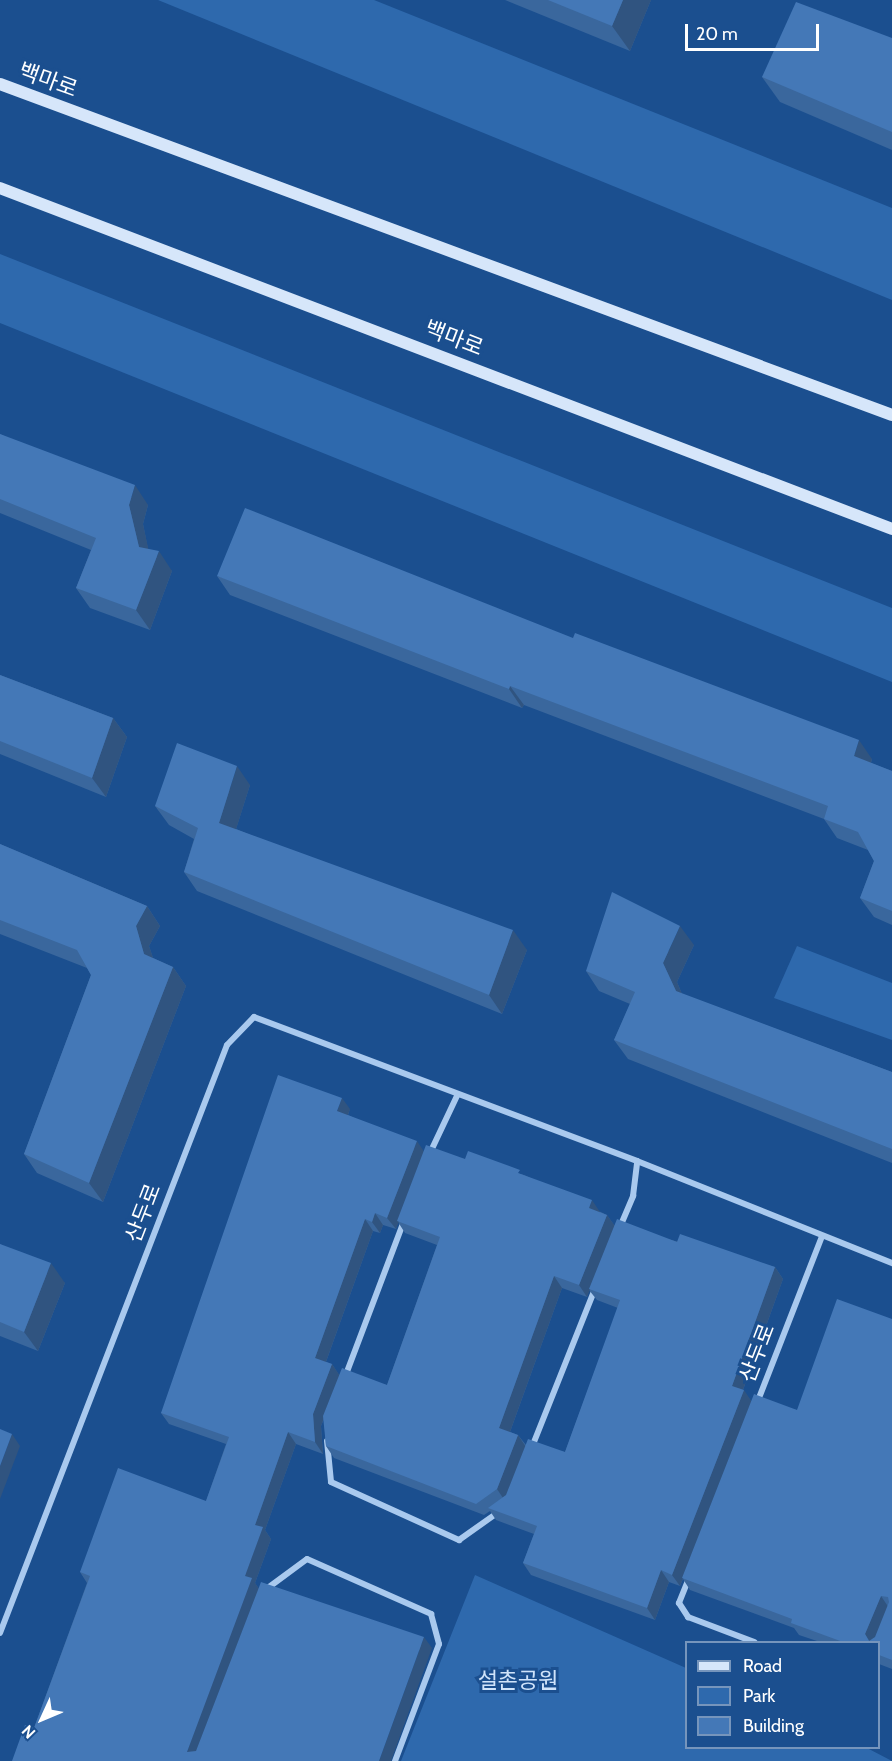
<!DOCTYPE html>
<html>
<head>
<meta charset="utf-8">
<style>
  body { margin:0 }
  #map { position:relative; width:892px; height:1761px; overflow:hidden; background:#1b4f8f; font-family:Cabin,"Noto Sans KR",sans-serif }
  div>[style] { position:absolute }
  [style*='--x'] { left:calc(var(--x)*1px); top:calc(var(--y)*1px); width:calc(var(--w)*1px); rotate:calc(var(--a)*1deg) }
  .green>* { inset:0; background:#2e69ad }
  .minor>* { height:6px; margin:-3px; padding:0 3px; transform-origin:3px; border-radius:3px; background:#a9c9ee }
  .secondary>* { height:12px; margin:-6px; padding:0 6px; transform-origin:6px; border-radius:6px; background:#d6e6fa }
  .wall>* { inset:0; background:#3a679d }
  .shaded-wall>* { inset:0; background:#305480 }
  .building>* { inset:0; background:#4478b7 }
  span { translate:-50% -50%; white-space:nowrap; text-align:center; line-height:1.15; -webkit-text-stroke:6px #1b4f8f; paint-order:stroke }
  .street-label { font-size:22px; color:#fff }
  .park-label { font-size:22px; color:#cfe3fa }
  .legend { position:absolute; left:685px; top:1641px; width:195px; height:108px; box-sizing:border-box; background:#1b4f8f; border:2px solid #7695bc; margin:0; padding:8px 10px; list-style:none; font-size:18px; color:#fff }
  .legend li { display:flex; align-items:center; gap:12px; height:30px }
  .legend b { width:30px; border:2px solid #7695bc }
  .north { position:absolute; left:12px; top:1689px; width:60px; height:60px; -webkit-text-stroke:4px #1b4f8f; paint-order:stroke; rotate:226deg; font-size:16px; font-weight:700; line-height:24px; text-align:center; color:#fff }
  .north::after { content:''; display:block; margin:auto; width:21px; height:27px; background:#fff; clip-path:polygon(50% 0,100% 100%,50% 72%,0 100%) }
  .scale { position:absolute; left:685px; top:24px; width:134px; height:27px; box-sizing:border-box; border:3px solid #fff; border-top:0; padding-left:8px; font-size:18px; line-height:21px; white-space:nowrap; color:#fff; -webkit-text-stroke:4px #1b4f8f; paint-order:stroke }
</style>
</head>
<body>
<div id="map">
  <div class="green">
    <div style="clip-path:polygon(158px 0,374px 0,892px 208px,892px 300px)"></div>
    <div style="clip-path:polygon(0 254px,892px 608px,892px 682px,0 323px)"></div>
    <div style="clip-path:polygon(797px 946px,892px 983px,892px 1040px,774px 998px)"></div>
    <div style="clip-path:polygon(475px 1575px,686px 1668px,686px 1748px,867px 1748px,892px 1761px,401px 1761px)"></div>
  </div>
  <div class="minor">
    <div style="--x:430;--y:1153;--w:63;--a:-64.7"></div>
    <div style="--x:620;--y:1227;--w:34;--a:-67"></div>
    <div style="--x:633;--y:1196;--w:35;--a:-83"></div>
    <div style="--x:345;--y:1377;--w:167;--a:-69.3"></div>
    <div style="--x:757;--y:1403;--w:179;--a:-68.7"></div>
    <div style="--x:327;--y:1441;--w:41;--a:84.4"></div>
    <div style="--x:331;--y:1482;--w:141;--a:24.4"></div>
    <div style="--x:459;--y:1540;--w:50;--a:-35.3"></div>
    <div style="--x:532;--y:1447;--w:170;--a:-68.3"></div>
    <div style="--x:689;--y:1578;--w:27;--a:112"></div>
    <div style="--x:679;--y:1603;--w:17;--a:57"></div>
    <div style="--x:688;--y:1617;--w:71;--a:20.7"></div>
    <div style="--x:265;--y:1590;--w:52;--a:-36.4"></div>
    <div style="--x:307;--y:1559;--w:136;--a:23.9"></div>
    <div style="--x:431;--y:1614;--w:31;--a:75"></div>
    <div style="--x:439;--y:1644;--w:125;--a:110.6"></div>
    <div style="--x:0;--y:1633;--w:630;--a:-68.89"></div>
    <div style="--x:227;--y:1045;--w:39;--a:-46"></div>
    <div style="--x:254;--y:1017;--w:409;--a:20.6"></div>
    <div style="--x:637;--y:1161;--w:275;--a:21.8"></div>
  </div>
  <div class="secondary">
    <div style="--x:0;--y:84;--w:951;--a:20.36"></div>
    <div style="--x:0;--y:188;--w:955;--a:20.92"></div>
  </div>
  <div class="wall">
    <div style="clip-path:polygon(505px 0,651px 0,630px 51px)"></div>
    <div style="clip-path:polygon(892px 38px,892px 150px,780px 102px,762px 77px)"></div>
    <div style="clip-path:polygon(0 434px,148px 505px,143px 524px,148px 549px,172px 571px,150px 630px,90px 608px,76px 588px,91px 550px,0 513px)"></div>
    <div style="clip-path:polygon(217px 576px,872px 759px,871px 763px,892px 771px,892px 925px,874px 917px,860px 898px,874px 861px,868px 850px,837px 838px,824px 819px,524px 705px,522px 708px,230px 595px)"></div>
    <div style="clip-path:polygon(0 675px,113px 718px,127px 737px,106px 797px,0 754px)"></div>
    <div style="clip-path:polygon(250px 785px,236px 829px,527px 950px,502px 1014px,197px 891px,184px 872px,194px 839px,169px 825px,155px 806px)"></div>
    <div style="clip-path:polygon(0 844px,147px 906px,160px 926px,149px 946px,153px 958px,173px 967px,186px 986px,103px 1202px,37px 1173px,24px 1154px,91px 975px,87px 968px,0 934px)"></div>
    <div style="clip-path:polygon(694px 945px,677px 982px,682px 994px,892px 1072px,892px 1163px,628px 1059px,614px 1040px,630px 1004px,599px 991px,586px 971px)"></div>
    <div style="clip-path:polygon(evenodd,350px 1109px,348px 1115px,424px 1152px,465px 1159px,524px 1175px,607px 1215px,614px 1225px,775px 1267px,783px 1279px,743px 1390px,751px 1401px,797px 1410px,892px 1319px,892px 1669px,879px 1664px,879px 1642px,820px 1642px,799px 1635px,794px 1628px,690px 1590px,683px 1579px,680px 1586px,669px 1582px,655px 1620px,531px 1575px,523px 1563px,534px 1534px,496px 1520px,490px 1511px,484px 1515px,334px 1458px,326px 1446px,324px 1419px,321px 1426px,323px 1454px,296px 1444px,265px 1530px,271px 1539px,255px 1583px,259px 1589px,432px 1648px,34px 1728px,87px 1583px,80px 1572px,206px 1501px,226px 1444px,169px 1424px,161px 1413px,350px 1109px,398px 1222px,405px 1233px,437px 1245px,387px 1385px,339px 1375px,332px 1364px,326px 1362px,373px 1231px,380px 1233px,383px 1225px,396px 1229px,398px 1222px,350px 1109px,562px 1288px,587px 1297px,589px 1290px,597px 1300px,618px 1308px,565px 1452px,526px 1445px,518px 1435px,510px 1432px,562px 1288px)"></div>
    <div style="clip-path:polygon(0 1244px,65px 1283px,38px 1351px,0 1336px)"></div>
  </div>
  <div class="shaded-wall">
    <div style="clip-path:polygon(623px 0,651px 0,630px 51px,612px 26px)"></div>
    <div style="clip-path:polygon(135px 485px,148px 505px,143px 524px,152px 566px,139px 547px,129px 505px)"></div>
    <div style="clip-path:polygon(159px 551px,172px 571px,150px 630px,136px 610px)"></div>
    <div style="clip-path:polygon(510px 686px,524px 705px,522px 708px,509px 689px)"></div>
    <div style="clip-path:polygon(113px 718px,127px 737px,106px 797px,92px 778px)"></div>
    <div style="clip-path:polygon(859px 740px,872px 759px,867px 776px,854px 756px)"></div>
    <div style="clip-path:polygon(237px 766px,250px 785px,232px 842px,219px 823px)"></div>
    <div style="clip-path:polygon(147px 906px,160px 926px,149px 946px,158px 973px,144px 954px,136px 926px)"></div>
    <div style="clip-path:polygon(680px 926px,694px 945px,677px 982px,689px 1011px,676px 991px,663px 963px)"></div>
    <div style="clip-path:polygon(513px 930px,527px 950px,502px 1014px,489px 995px)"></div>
    <div style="clip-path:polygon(173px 967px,186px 986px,103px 1202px,89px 1183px)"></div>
    <div style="clip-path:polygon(342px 1098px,350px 1109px,345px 1123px,337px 1111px)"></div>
    <div style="clip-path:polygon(417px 1141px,425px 1153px,396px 1229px,387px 1218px)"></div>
    <div style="clip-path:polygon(592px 1200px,600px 1212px,597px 1220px,589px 1208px)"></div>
    <div style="clip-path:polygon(375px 1213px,383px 1225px,380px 1233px,372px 1222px)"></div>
    <div style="clip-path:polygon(607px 1215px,615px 1226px,587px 1297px,579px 1285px)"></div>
    <div style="clip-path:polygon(365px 1219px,373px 1231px,323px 1370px,315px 1358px)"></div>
    <div style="clip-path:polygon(51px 1263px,65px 1283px,38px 1351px,24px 1332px)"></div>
    <div style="clip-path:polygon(775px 1267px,783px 1279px,740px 1398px,732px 1386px)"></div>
    <div style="clip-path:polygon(554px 1276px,562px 1288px,507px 1440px,499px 1428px)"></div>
    <div style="clip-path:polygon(332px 1364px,340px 1376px,321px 1426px,323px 1454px,315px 1442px,313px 1414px)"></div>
    <div style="clip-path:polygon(744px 1390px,752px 1402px,680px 1586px,672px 1575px)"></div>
    <div style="clip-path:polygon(288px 1432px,296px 1444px,265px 1530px,271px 1539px,255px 1583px,260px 1590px,196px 1761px,187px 1752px,245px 1576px,255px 1525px)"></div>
    <div style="clip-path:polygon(12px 1434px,20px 1446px,0 1499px,0 1466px)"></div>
    <div style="clip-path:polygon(518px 1435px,526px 1447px,505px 1501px,497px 1489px)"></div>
    <div style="clip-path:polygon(661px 1570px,669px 1582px,655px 1620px,647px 1608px)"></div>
    <div style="clip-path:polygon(881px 1596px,889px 1608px,874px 1642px,870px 1642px,865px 1634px)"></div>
    <div style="clip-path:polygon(424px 1637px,432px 1648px,391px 1761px,379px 1761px)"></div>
  </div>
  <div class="building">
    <div style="clip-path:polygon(548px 0,623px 0,612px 26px)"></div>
    <div style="clip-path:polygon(796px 2px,892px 38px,892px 132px,762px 77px)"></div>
    <div style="clip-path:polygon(0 434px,135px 485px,129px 505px,139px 547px,159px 551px,136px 610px,76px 588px,96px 538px,0 499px)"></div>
    <div style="clip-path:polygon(245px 508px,573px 638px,575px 633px,859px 740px,854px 756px,892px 771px,892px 911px,860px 898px,874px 861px,858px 832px,824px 819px,828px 806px,510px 686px,509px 689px,217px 576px)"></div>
    <div style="clip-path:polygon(0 675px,113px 718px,92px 778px,0 741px)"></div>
    <div style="clip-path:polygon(177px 743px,237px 766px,219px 823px,513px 930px,489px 995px,184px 872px,198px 828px,155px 806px)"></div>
    <div style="clip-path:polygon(0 844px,147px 906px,136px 926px,144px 954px,173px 967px,89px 1183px,24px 1154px,91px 975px,77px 950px,0 920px)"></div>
    <div style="clip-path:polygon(612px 892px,680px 926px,663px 963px,676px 991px,892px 1072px,892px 1149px,614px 1040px,635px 992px,586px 971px)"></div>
    <div style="clip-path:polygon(278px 1075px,342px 1098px,337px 1111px,417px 1141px,387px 1218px,375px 1213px,372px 1222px,365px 1219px,315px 1358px,332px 1364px,313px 1414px,315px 1442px,288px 1432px,255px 1525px,263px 1527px,245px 1576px,252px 1578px,187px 1752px,196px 1751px,261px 1582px,424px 1637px,379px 1761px,12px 1761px,25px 1725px,34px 1728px,90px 1576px,80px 1572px,118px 1468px,206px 1501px,229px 1437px,161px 1413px)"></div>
    <div style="clip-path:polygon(426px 1145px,465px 1159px,468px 1151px,520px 1170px,518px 1173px,592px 1200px,589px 1208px,607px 1215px,579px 1285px,554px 1276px,499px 1428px,518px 1435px,497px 1489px,476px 1504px,326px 1446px,323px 1416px,342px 1368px,387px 1385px,440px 1237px,397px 1221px)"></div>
    <div style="clip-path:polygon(617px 1219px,677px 1242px,680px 1234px,775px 1267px,732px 1386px,744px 1390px,672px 1575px,661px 1570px,647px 1608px,523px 1563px,537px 1526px,488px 1508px,506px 1495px,528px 1439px,565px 1452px,620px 1300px,589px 1289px)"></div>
    <div style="clip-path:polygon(0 1244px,51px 1263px,24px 1332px,0 1322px)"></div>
    <div style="clip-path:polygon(evenodd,837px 1299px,892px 1319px,892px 1660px,879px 1655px,879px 1642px,843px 1642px,791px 1623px,792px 1619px,682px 1578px,754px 1394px,797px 1410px,837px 1299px,881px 1596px,888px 1597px,889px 1602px,875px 1637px,869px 1641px,865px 1634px,881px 1596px)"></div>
    <div style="clip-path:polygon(0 1429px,12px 1434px,0 1466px)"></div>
  </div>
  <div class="street-label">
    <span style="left:48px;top:80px;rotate:20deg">백마로</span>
    <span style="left:454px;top:338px;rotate:21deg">백마로</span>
    <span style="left:143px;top:1213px;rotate:-69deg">산두로</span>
    <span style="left:757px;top:1353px;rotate:-69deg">산두로</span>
  </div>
  <div class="park-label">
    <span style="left:518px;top:1681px">설촌공원</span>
  </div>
  <ul class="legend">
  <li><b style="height:8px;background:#d6e6fa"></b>Road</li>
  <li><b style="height:16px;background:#2e69ad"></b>Park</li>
  <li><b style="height:16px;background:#4478b7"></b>Building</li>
  </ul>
  <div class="north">N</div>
  <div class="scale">20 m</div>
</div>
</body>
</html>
